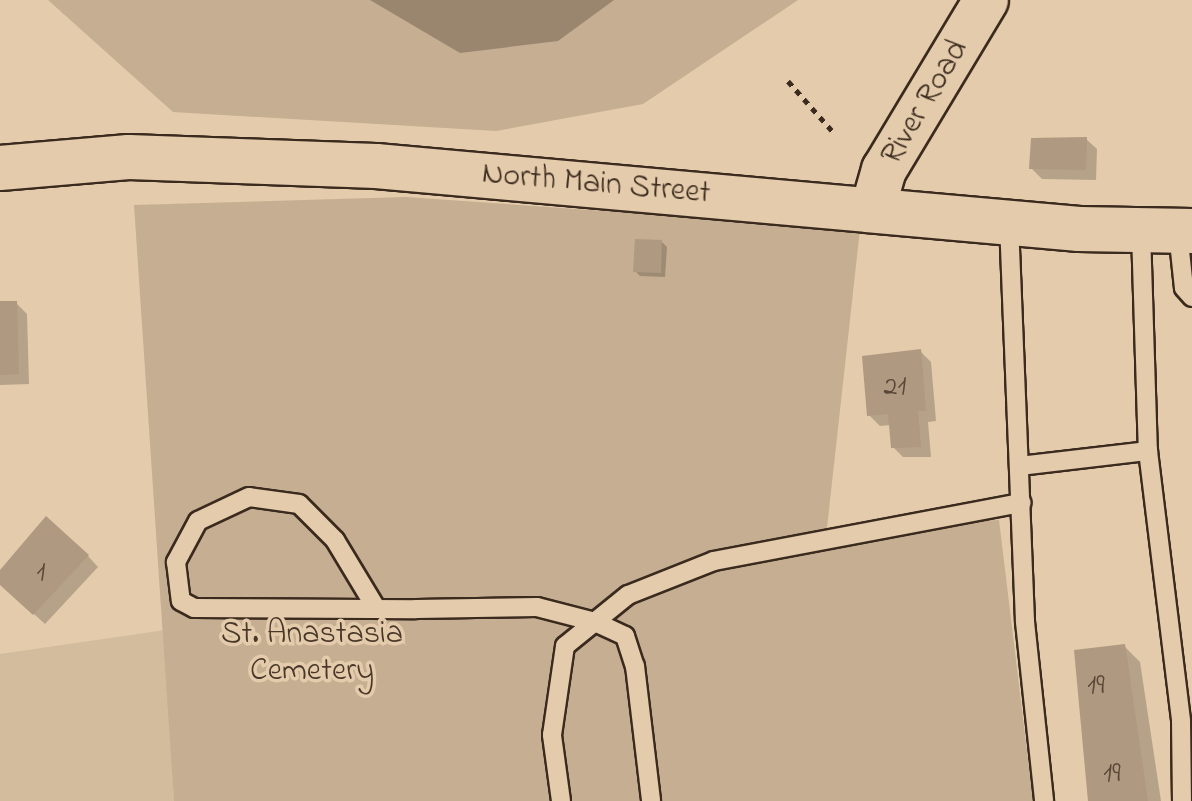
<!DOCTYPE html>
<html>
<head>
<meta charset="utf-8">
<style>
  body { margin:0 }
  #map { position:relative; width:1192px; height:801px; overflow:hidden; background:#e3cbab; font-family:"Indie Flower",sans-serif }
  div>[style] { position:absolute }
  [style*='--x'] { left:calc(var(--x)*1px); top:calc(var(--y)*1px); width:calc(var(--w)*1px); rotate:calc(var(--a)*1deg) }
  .built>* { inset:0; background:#d3bc9e }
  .green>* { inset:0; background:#c5ae91 }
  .water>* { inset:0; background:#9a866e }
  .shadow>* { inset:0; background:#0003 }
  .building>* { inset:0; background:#af9980 }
  .path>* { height:5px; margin-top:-2.5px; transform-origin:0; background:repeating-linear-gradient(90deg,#3b2a1e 0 6px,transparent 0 12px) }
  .roads { filter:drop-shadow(2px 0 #3b2a1e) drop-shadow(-2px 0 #3b2a1e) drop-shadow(0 2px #3b2a1e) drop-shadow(0 -2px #3b2a1e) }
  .service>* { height:18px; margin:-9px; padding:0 9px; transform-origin:9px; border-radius:9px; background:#e3cbab }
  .tertiary>* { height:44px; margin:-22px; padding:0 22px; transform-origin:22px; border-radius:22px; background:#e3cbab }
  span { translate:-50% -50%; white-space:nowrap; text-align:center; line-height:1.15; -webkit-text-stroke:7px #e3cbab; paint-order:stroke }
  .number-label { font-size:28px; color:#584636 }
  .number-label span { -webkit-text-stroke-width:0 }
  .street-label { font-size:32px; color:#3b2a1e }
  .park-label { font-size:32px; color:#49372a }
</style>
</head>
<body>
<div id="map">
  <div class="built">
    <div style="clip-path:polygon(165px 630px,174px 801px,0 801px,0 654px)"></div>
  </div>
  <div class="green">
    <div style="clip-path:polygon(48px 0,798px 0,643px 104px,496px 131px,173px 112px)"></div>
    <div style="clip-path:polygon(406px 197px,860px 229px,827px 528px,999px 520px,1033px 801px,174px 801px,134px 205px)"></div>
  </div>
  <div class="water">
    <div style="clip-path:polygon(370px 0,614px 0,558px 41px,460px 53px)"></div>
  </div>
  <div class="shadow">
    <div style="clip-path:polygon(1086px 139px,1097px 149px,1096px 180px,1042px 179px,1031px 168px)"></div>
    <div style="clip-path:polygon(662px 242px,667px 247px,665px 277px,640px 276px,635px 271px)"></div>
    <div style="clip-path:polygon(0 303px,16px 303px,27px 314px,29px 384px,0 385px)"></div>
    <div style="clip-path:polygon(920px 351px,931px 362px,936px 421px,928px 422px,931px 457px,903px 457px,893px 447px,891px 425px,880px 426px,869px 415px)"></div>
    <div style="clip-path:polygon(88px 556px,98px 567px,45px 624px,0 583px,0 573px)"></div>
    <div style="clip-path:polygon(1124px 646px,1140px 662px,1161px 801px,1090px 801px)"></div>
  </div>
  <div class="building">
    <div style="clip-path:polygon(1087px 137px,1086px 170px,1029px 169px,1031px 138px)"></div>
    <div style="clip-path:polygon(635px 239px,662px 240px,661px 273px,633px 272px)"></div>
    <div style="clip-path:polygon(0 301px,17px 301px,19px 374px,0 375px)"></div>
    <div style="clip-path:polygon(921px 349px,926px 411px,918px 411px,921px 447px,891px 448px,888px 414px,867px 416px,862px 356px)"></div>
    <div style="clip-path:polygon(46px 516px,89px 555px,33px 615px,0 585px,0 570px)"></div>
    <div style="clip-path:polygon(1125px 644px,1148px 801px,1088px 801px,1074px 650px)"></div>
  </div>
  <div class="path">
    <div style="--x:788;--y:81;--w:69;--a:48.5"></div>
  </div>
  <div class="roads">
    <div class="service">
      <div style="--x:1009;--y:223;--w:399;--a:87.7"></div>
      <div style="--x:1025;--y:622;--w:180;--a:83.9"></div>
      <div style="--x:1141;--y:232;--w:219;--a:88.2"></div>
      <div style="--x:1148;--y:451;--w:272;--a:83"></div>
      <div style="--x:1181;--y:721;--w:80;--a:89.3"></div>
      <div style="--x:1178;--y:232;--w:56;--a:83.9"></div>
      <div style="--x:1184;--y:288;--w:12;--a:48"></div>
      <div style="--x:1020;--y:466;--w:129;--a:-6.7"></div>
      <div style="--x:376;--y:608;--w:79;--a:-121.1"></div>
      <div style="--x:335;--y:540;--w:51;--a:-135"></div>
      <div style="--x:299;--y:504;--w:50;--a:-172"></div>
      <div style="--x:249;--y:497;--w:56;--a:154.8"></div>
      <div style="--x:198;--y:521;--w:47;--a:118.2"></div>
      <div style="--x:176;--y:562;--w:39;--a:83"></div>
      <div style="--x:181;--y:601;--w:15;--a:28"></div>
      <div style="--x:194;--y:608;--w:222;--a:0.3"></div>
      <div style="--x:416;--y:609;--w:121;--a:-0.9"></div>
      <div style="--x:537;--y:607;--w:60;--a:14.5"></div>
      <div style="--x:595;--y:622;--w:33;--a:25"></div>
      <div style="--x:625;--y:636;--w:32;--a:72"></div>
      <div style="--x:635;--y:666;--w:136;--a:83.2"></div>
      <div style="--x:561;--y:801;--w:67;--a:-97.8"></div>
      <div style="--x:552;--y:735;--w:90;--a:-81.7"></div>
      <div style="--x:565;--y:646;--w:81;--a:-39"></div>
      <div style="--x:628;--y:595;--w:92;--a:-21.6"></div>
      <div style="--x:714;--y:561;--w:313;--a:-10.7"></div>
    </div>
    <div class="tertiary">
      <div style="--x:0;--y:168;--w:129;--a:-4.9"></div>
      <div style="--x:129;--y:157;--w:247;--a:2.1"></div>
      <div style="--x:376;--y:166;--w:706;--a:5.12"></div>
      <div style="--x:1079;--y:229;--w:113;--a:1"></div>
      <div style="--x:873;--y:208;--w:40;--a:-74"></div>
      <div style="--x:884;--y:170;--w:198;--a:-59"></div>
    </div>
  </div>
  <div class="number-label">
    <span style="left:895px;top:388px">21</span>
    <span style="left:41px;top:574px">1</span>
    <span style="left:1096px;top:687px">19</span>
    <span style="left:1112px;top:775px">19</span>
  </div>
  <div class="street-label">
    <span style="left:926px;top:103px;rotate:-59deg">River Road</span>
    <span style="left:596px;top:185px;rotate:5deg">North Main Street</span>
  </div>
  <div class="park-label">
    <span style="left:312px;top:654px">St. Anastasia<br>Cemetery</span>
  </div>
</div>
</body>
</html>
